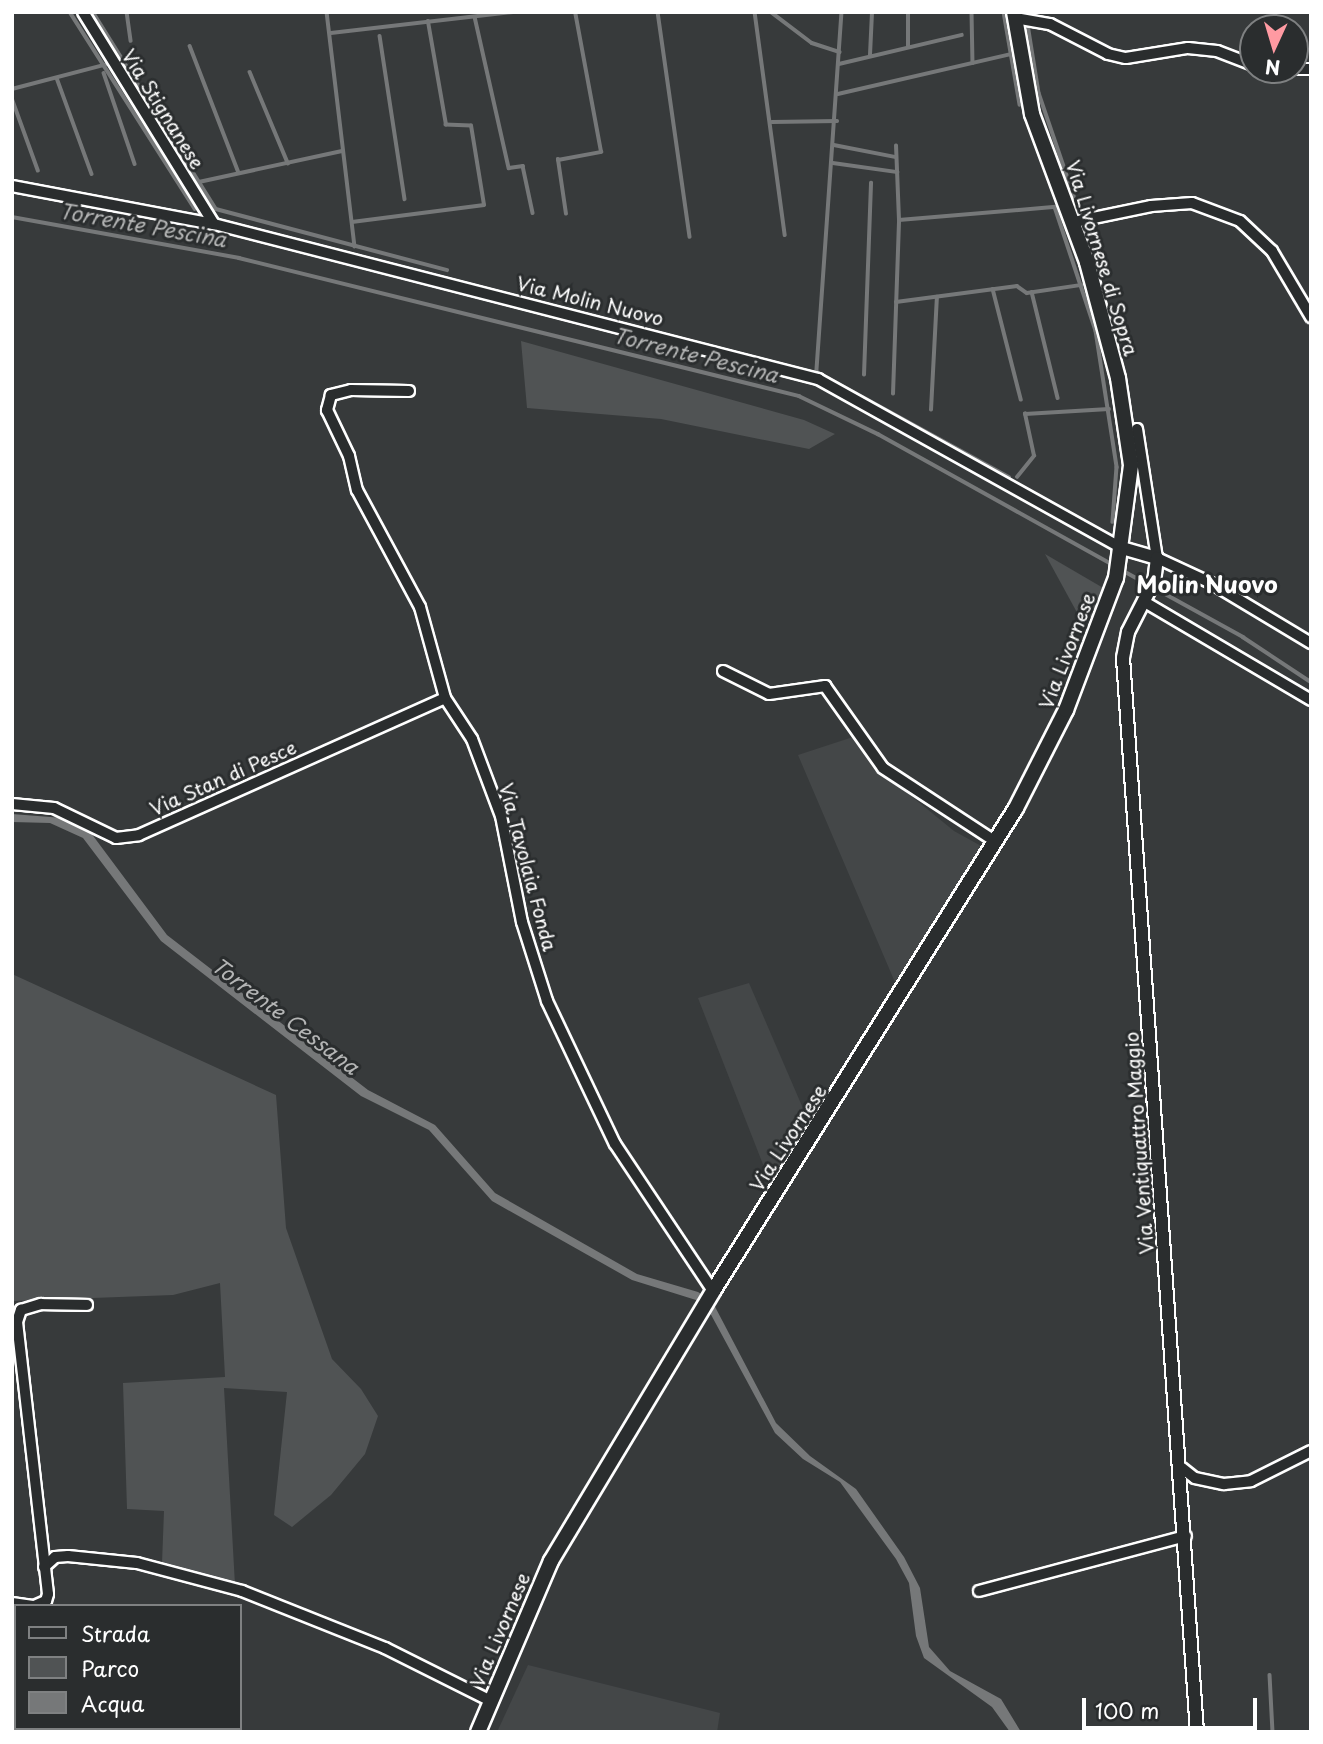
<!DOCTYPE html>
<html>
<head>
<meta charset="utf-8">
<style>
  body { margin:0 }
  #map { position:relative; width:1323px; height:1744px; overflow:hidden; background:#373a3b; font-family:"Playpen Sans",sans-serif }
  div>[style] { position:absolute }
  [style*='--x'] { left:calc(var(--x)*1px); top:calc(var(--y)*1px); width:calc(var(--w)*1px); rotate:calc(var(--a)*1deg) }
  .built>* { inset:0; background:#444748 }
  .green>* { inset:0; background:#505354 }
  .water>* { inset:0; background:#767879 }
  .stream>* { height:3.5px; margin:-1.75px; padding:0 1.75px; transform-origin:1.75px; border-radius:1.75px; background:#767879 }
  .roads { filter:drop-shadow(2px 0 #fff) drop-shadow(-2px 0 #fff) drop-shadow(0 2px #fff) drop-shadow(0 -2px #fff) }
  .minor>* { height:10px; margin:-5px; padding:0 5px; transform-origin:5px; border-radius:5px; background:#2a2d2e }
  .tertiary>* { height:12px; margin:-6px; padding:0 6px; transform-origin:6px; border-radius:6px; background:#2a2d2e }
  .secondary>* { height:14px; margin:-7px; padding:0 7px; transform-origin:7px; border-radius:7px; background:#2a2d2e }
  span { translate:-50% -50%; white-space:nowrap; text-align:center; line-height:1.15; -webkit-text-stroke:6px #2a2d2e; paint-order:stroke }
  .street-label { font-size:19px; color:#fff }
  .water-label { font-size:21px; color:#b4b5b5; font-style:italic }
  .quarter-label { font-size:23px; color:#fff; font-weight:700 }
  .frame { position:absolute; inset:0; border:14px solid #fff; pointer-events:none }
  .legend { position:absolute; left:14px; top:1604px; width:228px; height:126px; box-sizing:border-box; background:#2a2d2e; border:2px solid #7f8182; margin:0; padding:9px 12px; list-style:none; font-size:21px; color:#fff }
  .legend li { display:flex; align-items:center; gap:14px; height:35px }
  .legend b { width:35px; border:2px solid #7f8182 }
  .north { position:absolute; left:1239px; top:14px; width:70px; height:70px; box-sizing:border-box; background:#2a2d2e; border:2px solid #7f8182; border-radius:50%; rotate:184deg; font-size:19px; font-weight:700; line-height:28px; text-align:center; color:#fff }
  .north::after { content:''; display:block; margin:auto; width:24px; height:32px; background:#ff9aa2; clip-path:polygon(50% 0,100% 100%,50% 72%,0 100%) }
  .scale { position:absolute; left:1082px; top:1698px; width:175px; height:32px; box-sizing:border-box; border:4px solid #fff; border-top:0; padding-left:9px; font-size:21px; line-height:24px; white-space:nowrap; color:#fff; -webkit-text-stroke:5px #2a2d2e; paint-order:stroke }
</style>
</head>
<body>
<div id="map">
  <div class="built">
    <div style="clip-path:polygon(853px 737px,872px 764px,954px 831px,983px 847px,897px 987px,798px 755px)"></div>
    <div style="clip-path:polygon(749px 983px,811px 1127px,771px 1185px,698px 998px)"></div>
    <div style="clip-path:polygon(528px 1665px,720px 1713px,717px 1732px,497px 1732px)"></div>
  </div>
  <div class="green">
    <div style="clip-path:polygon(521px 341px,804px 420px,835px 434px,809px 449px,661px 419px,527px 408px)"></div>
    <div style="clip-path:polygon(1045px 554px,1105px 589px,1094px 624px,1080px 618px)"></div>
    <div style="clip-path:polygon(12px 974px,276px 1095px,286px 1228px,332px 1359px,361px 1389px,378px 1416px,365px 1454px,331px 1495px,292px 1527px,274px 1515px,287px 1392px,224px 1388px,235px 1585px,162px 1563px,164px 1511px,127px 1509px,123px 1383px,225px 1377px,220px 1283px,173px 1295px,12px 1301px)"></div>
  </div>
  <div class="water">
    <div style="clip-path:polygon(12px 814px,63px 818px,91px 833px,167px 935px,368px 1090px,435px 1125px,495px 1193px,637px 1274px,698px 1292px,712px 1301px,776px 1423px,810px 1456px,856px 1489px,904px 1557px,920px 1588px,929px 1647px,950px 1671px,1001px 1699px,1021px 1732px,1010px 1732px,992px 1707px,924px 1658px,916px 1636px,909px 1583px,896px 1559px,840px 1482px,803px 1459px,775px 1433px,709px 1311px,696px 1300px,632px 1280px,492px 1201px,429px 1130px,361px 1096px,161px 941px,83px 838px,50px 823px,12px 822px)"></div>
  </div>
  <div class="stream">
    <div style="--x:70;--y:12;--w:233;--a:57.6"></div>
    <div style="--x:93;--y:12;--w:232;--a:58"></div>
    <div style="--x:216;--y:209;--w:239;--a:14.8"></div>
    <div style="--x:127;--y:12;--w:29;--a:82"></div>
    <div style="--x:327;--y:12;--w:236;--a:83.2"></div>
    <div style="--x:658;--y:12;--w:227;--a:81.9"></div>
    <div style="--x:755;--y:12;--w:225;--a:82.3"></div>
    <div style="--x:771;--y:12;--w:51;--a:37.1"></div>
    <div style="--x:812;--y:43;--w:29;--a:18"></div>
    <div style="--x:842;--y:12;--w:361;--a:94"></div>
    <div style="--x:817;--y:372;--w:219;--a:28.7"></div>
    <div style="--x:972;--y:12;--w:51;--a:88.9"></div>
    <div style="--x:1004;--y:12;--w:94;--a:80.2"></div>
    <div style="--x:1026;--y:12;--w:82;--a:80.9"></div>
    <div style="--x:1039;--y:93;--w:109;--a:71.2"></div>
    <div style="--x:475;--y:17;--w:155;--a:77.3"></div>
    <div style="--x:509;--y:168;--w:14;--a:-8"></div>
    <div style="--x:523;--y:166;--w:48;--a:78"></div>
    <div style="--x:331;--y:33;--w:183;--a:-6.6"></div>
    <div style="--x:380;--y:36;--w:165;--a:81.3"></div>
    <div style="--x:190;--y:46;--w:136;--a:68.9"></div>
    <div style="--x:908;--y:47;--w:35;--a:-90"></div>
    <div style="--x:870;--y:55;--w:43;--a:-87.3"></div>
    <div style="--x:839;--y:64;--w:126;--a:-13.3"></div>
    <div style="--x:250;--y:72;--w:99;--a:67.3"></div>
    <div style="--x:104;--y:73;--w:96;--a:71.2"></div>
    <div style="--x:57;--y:78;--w:102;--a:70"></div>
    <div style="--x:12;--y:89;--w:99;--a:-14.6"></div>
    <div style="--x:838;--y:94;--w:178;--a:-13"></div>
    <div style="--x:12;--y:98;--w:77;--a:70.1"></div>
    <div style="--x:772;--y:122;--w:65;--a:-0.9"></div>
    <div style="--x:834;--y:145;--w:63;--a:11"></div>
    <div style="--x:833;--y:163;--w:65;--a:8"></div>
    <div style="--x:199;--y:182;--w:146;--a:-12.2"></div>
    <div style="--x:566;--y:214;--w:55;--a:-98.4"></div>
    <div style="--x:558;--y:160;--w:44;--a:-10.5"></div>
    <div style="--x:601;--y:152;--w:142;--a:-100.5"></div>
    <div style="--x:12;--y:217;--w:231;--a:10.2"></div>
    <div style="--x:239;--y:258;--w:577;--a:13.84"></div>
    <div style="--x:799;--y:396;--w:88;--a:25.7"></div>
    <div style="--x:878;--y:434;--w:269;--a:29.1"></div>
    <div style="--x:899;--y:220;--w:157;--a:-4.8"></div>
    <div style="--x:1055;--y:207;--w:131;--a:71.7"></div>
    <div style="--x:1096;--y:331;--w:138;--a:81.2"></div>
    <div style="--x:1117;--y:467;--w:55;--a:94.2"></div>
    <div style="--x:352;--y:222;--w:133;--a:-7.3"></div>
    <div style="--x:484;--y:205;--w:80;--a:-99.3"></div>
    <div style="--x:471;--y:126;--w:25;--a:-178"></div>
    <div style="--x:446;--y:125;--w:105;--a:-99.9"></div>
    <div style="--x:993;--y:289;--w:114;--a:75.7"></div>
    <div style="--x:1032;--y:292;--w:109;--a:76.2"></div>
    <div style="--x:896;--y:302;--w:122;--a:-7.5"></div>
    <div style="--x:1017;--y:286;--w:12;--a:35"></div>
    <div style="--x:1027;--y:293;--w:55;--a:-8.4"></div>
    <div style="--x:864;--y:375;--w:192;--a:-87.9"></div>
    <div style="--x:893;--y:394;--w:174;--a:-88"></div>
    <div style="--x:899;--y:220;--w:74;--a:-92.3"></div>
    <div style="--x:931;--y:410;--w:113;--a:-87"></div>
    <div style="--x:1017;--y:477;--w:27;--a:-51"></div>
    <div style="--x:1034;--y:456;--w:43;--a:-102.1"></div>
    <div style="--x:1025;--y:414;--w:84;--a:-3.4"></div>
    <div style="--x:1120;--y:569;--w:141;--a:28.9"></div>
    <div style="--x:1243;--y:637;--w:82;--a:33.5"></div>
    <div style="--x:1270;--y:1675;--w:57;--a:87"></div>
  </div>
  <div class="roads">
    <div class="minor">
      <div style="--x:83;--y:12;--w:249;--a:58.3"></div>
      <div style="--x:1015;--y:18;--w:36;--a:10"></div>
      <div style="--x:1050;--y:24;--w:65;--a:27.3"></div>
      <div style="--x:1108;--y:54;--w:18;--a:13"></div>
      <div style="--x:1126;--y:58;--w:63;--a:-9.2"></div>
      <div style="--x:1188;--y:48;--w:29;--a:6"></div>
      <div style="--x:1217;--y:51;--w:39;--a:21"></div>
      <div style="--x:1295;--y:69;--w:16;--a:0"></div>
      <div style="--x:12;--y:186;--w:206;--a:10.7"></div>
      <div style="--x:214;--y:224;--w:624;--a:14.39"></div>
      <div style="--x:818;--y:379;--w:348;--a:29.1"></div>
      <div style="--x:1074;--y:222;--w:79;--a:-11.7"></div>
      <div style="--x:1151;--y:206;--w:41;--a:-4.2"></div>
      <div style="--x:1192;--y:203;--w:51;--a:20.6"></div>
      <div style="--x:1240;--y:221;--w:44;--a:43.2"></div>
      <div style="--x:1272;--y:251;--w:77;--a:59.4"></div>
      <div style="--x:409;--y:391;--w:58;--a:-179"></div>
      <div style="--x:351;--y:390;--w:21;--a:166"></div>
      <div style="--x:331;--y:395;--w:16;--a:105"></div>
      <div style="--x:327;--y:410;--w:51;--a:64.4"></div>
      <div style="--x:349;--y:456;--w:35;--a:77"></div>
      <div style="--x:357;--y:490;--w:133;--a:61.7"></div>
      <div style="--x:420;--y:607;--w:94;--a:74.6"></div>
      <div style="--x:445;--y:698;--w:49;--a:56.6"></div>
      <div style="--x:472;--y:739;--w:82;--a:69.4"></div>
      <div style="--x:501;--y:816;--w:108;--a:78.8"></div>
      <div style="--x:522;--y:922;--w:83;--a:72.4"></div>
      <div style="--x:547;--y:1001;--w:158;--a:64.6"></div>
      <div style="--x:615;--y:1144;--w:177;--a:56.3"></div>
      <div style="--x:1137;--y:429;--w:131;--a:81.2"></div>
      <div style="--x:1157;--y:558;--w:60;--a:24.8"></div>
      <div style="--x:1211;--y:583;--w:117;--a:31"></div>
      <div style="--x:1143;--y:601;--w:195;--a:30.5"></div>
      <div style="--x:723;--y:671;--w:51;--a:26.6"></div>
      <div style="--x:769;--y:694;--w:57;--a:-8.1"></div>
      <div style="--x:825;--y:686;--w:100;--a:54.7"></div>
      <div style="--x:883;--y:768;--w:135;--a:33.2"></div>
      <div style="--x:12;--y:804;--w:42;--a:5.4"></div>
      <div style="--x:54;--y:808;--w:69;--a:25.8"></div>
      <div style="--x:116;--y:838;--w:23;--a:-7"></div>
      <div style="--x:139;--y:835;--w:335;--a:-24.1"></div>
      <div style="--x:1182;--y:1468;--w:16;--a:38"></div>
      <div style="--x:1195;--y:1478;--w:30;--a:12"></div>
      <div style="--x:1224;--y:1484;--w:27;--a:-6"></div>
      <div style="--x:1251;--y:1481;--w:67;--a:-26.6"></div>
      <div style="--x:44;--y:1567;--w:15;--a:-42"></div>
      <div style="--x:55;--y:1557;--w:13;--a:-4"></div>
      <div style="--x:68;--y:1556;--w:69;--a:5.8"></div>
      <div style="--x:137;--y:1563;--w:109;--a:14.9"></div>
      <div style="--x:242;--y:1591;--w:154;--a:21.7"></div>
      <div style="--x:385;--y:1648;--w:119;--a:26.6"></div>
      <div style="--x:979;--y:1591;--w:214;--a:-14.9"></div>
      <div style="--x:12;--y:1603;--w:21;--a:8"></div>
      <div style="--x:34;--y:1606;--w:13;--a:-23"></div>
      <div style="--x:46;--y:1601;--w:7;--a:-74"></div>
      <div style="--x:48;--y:1594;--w:274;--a:-96.5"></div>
      <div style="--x:17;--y:1322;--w:13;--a:-72"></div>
      <div style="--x:21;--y:1310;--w:21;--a:-17"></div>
      <div style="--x:41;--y:1304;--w:46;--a:1.2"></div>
    </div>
    <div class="tertiary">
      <div style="--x:1122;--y:548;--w:36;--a:16"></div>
      <div style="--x:1157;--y:558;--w:23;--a:97"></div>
      <div style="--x:1154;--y:581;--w:57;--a:117"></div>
      <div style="--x:1128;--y:632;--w:26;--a:101"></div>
      <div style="--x:1123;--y:658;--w:1077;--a:86.06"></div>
    </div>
    <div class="secondary">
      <div style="--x:478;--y:1732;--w:186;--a:-66.9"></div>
      <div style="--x:551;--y:1561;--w:315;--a:-59"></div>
      <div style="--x:713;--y:1291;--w:570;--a:-57.9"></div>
      <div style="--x:1016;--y:808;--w:110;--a:-63"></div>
      <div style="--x:1066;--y:710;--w:141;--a:-69.3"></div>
      <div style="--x:1116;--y:578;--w:114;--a:-82.4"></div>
      <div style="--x:1131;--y:465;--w:88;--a:-98.5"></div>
      <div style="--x:1118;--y:378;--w:120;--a:-105"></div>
      <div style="--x:1087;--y:262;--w:158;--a:-110.4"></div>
      <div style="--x:1032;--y:114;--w:104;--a:-100"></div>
    </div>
  </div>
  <div class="street-label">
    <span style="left:163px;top:109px;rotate:58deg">Via Stignanese</span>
    <span style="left:1102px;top:258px;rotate:73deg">Via Livornese di Sopra</span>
    <span style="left:590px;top:301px;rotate:14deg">Via Molin Nuovo</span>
    <span style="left:1067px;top:651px;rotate:-69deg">Via Livornese</span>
    <span style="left:223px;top:778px;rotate:-24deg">Via Stan di Pesce</span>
    <span style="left:528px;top:867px;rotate:75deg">Via Tavolaia Fonda</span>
    <span style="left:788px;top:1138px;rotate:-57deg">Via Livornese</span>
    <span style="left:1139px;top:1143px;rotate:-94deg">Via Ventiquattro Maggio</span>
    <span style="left:500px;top:1630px;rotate:-67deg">Via Livornese</span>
  </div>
  <div class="water-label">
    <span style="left:143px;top:224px;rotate:10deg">Torrente Pescina</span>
    <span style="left:696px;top:354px;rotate:14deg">Torrente Pescina</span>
    <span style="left:286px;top:1015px;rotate:37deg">Torrente Cessana</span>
  </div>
  <div class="quarter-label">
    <span style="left:1207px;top:584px">Molin Nuovo</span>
  </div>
  <div class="frame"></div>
  <ul class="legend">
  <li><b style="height:9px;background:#2a2d2e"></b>Strada</li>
  <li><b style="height:19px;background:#505354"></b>Parco</li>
  <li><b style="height:19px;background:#767879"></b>Acqua</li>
  </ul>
  <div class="north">N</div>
  <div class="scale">100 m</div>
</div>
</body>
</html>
